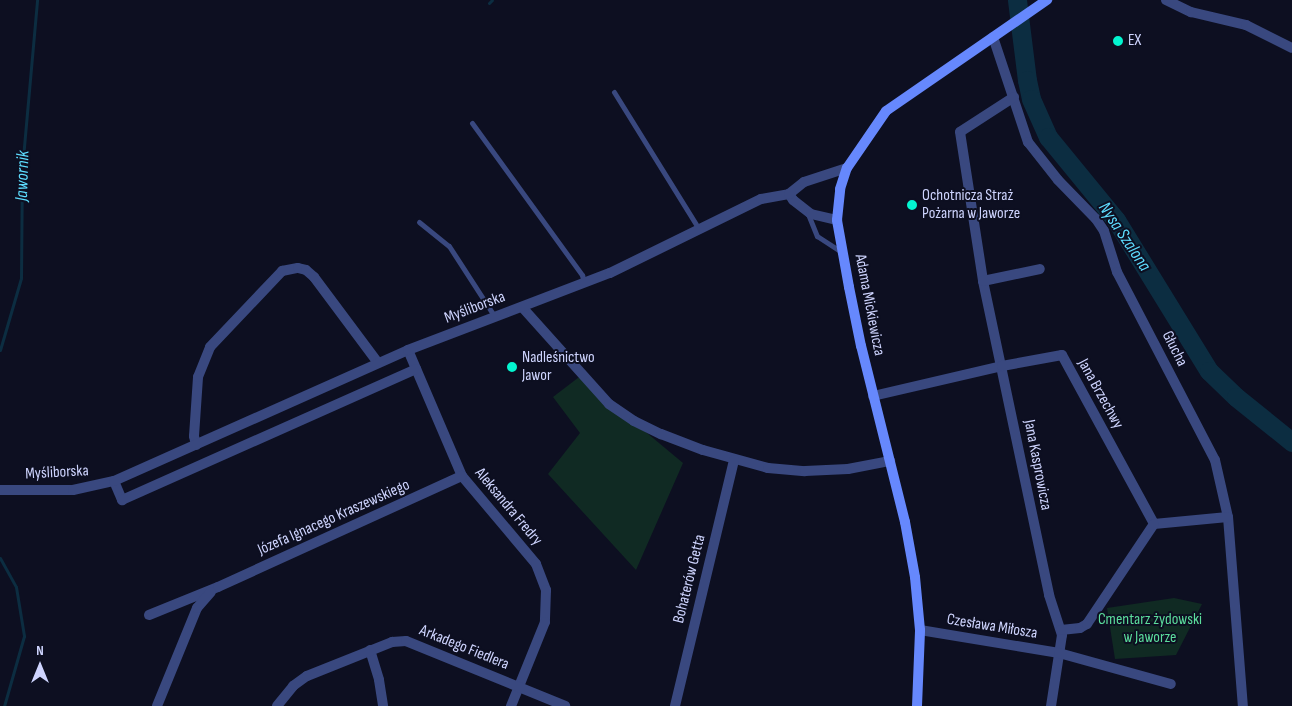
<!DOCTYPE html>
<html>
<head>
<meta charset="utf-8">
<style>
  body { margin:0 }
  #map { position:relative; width:1292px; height:706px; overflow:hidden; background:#0d0f21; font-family:"Sofia Sans Condensed",sans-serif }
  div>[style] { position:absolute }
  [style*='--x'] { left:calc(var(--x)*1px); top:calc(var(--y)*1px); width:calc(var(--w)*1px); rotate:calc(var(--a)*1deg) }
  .green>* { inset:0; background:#102a23 }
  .stream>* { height:3px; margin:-1.5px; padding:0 1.5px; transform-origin:1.5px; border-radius:1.5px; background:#0c2d41 }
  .river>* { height:19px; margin:-9.5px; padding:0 9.5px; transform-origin:9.5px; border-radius:9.5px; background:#0c2d41 }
  .service>* { height:5px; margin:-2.5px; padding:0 2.5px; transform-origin:2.5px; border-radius:2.5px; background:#39487f }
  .minor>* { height:10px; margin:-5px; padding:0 5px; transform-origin:5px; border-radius:5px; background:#39487f }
  .tertiary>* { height:10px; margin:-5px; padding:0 5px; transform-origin:5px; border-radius:5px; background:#39487f }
  .secondary>* { height:10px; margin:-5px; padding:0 5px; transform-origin:5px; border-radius:5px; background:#6688fd }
  .dots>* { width:14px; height:14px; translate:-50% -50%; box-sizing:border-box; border:2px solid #0d0f21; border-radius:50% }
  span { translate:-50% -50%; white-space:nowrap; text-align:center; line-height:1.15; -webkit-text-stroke:4px #0d0f21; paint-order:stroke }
  .poi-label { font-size:16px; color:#ced4fe }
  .left { translate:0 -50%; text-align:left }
  .street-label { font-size:16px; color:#ced4fe }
  .park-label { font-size:16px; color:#5bdd9c }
  .water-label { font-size:18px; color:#5ddbfd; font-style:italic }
  .north { position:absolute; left:15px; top:641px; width:50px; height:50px; -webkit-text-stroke:4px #0d0f21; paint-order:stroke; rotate:0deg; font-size:14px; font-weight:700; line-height:20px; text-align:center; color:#ced4fe }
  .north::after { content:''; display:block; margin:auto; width:18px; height:22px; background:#ced4fe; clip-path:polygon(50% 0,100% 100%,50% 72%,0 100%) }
</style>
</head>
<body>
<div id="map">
  <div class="green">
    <div style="clip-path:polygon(583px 374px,599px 393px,683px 463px,636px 570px,548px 474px,580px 433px,553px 397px)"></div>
    <div style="clip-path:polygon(1174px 598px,1202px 604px,1176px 655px,1115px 659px,1107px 608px)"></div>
  </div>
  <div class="stream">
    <div style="--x:489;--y:3;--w:4;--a:-45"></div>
    <div style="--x:0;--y:350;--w:75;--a:-73.7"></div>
    <div style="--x:21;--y:278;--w:109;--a:-89.5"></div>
    <div style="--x:22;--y:169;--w:170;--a:-84.9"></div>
    <div style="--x:0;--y:558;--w:33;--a:61"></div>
    <div style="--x:16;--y:587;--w:50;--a:80.7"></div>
    <div style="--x:24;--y:636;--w:73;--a:105.9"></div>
  </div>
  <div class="river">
    <div style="--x:1017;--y:0;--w:81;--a:82.9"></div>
    <div style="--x:1027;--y:80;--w:19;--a:78"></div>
    <div style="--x:1031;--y:99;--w:42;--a:65.9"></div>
    <div style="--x:1048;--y:137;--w:107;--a:50.7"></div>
    <div style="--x:1116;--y:220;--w:177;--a:58.4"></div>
    <div style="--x:1209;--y:371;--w:37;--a:44"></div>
    <div style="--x:1236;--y:397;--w:72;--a:38.8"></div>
  </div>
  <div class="service">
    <div style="--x:614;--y:92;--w:161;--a:58.2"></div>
    <div style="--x:472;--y:123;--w:188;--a:54.1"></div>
    <div style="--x:582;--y:275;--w:8;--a:76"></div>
    <div style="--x:808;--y:214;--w:24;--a:68"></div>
    <div style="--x:817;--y:236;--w:30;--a:33"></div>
    <div style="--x:419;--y:222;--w:38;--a:39"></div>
    <div style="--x:449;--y:246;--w:85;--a:57.1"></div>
  </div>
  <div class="minor">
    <div style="--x:993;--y:37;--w:111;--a:71.6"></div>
    <div style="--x:1028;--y:142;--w:48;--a:51.7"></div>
    <div style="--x:1058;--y:180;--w:54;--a:45.7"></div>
    <div style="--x:1096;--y:219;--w:14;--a:56"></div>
    <div style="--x:1104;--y:231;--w:43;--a:72.4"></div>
    <div style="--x:1117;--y:272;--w:212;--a:62.5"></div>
    <div style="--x:1215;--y:460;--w:58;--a:77.2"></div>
    <div style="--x:1228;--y:517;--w:190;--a:85.5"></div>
    <div style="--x:1014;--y:97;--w:64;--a:147.1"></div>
    <div style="--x:960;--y:132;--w:151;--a:81.2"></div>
    <div style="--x:983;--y:281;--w:321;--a:78.1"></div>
    <div style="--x:1049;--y:595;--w:42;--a:72"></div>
    <div style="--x:1062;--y:635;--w:72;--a:98.8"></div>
    <div style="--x:983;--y:281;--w:58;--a:-11.9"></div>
    <div style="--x:522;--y:307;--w:130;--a:48.1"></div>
    <div style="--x:609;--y:404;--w:30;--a:34"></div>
    <div style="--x:634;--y:421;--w:30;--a:26"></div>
    <div style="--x:661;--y:434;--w:45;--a:20.9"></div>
    <div style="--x:703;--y:450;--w:67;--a:15.5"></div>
    <div style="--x:768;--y:468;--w:37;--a:5"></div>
    <div style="--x:805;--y:471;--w:43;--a:-2.7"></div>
    <div style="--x:848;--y:469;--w:43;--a:-10.8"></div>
    <div style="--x:408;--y:350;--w:137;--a:66.8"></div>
    <div style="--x:462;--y:476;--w:115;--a:49.9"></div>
    <div style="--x:536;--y:564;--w:28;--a:69"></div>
    <div style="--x:546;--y:590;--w:32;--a:92"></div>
    <div style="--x:545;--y:622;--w:91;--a:112"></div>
    <div style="--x:873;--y:396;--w:132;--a:-13.1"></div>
    <div style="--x:1002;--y:366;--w:61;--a:-10.4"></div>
    <div style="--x:1062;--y:355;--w:192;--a:61.4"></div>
    <div style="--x:1154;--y:524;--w:74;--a:-5.4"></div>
    <div style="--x:196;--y:445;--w:9;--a:-103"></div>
    <div style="--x:194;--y:436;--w:59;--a:-86.1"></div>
    <div style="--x:198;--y:377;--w:32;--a:-68"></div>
    <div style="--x:210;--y:347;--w:105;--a:-46.5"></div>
    <div style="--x:282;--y:271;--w:16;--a:-11"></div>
    <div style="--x:298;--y:268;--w:8;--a:14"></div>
    <div style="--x:306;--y:270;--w:11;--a:41"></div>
    <div style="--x:314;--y:277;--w:107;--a:53.3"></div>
    <div style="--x:114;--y:481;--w:21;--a:67"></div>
    <div style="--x:122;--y:500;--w:322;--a:-24"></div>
    <div style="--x:149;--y:615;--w:74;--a:-22.1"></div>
    <div style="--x:218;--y:587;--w:268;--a:-24.5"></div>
    <div style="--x:920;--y:630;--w:141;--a:9.4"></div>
    <div style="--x:1059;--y:653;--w:116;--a:15.5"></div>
    <div style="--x:1061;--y:630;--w:19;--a:-6"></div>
    <div style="--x:1080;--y:628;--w:8;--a:-30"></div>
    <div style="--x:1087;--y:624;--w:120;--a:-56.2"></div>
    <div style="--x:370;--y:650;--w:31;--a:73"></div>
    <div style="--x:379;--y:680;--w:26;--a:81"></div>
    <div style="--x:157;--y:706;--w:106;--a:-67.8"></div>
    <div style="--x:197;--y:608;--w:21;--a:-49"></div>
    <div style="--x:277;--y:706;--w:26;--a:-51"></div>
    <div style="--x:293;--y:686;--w:17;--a:-36"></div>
    <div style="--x:307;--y:676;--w:92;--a:-21.8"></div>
    <div style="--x:392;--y:642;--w:14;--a:-4"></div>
    <div style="--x:406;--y:641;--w:172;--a:22.2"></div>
    <div style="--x:675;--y:706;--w:253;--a:-76.5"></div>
  </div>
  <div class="tertiary">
    <div style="--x:1166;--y:0;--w:28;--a:26"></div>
    <div style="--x:1191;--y:12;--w:57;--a:13.3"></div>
    <div style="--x:1246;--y:25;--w:51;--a:26.6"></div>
    <div style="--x:789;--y:194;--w:7;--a:56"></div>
    <div style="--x:793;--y:200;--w:23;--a:38"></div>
    <div style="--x:811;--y:214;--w:27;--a:13"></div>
    <div style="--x:0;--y:490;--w:73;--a:0"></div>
    <div style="--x:73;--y:490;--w:42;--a:-12.4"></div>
    <div style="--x:114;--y:481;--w:322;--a:-24"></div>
    <div style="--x:408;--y:350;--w:216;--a:-20.9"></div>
    <div style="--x:610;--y:273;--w:168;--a:-26.1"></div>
    <div style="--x:761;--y:199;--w:28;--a:-10"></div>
    <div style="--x:789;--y:194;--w:19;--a:-39"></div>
    <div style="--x:804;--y:182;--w:45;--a:-18"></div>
  </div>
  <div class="secondary">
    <div style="--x:917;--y:706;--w:76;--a:-87.7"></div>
    <div style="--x:920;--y:630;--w:53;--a:-95.4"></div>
    <div style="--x:915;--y:577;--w:56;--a:-100.3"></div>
    <div style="--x:905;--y:522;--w:181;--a:-104"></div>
    <div style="--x:861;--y:346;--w:60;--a:-101.5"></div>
    <div style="--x:849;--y:287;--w:68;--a:-100.2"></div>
    <div style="--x:837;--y:220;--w:31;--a:-84"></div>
    <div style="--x:840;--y:189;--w:22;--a:-72"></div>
    <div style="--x:847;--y:168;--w:69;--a:-55.6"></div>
    <div style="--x:886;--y:111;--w:196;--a:-34.6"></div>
  </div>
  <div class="dots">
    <div style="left:1118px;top:41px;background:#03f5d0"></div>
    <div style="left:912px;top:205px;background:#03f5d0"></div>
    <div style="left:512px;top:367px;background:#03f5d0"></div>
  </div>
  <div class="poi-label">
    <span class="left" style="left:1128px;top:41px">EX</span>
    <span class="left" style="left:922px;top:205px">Ochotnicza Straż<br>Pożarna w Jaworze</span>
    <span class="left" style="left:522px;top:367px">Nadleśnictwo<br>Jawor</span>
  </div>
  <div class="street-label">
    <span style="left:869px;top:305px;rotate:79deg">Adama Mickiewicza</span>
    <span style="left:475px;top:308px;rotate:-21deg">Myśliborska</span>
    <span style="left:1174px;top:349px;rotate:63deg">Głucha</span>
    <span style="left:1100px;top:394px;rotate:61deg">Jana Brzechwy</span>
    <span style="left:1037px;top:465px;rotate:79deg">Jana Kasprowicza</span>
    <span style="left:57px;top:473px;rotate:-3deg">Myśliborska</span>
    <span style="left:508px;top:507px;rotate:50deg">Aleksandra Fredry</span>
    <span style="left:334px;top:518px;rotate:-24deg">Józefa Ignacego Kraszewskiego</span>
    <span style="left:690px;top:579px;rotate:-76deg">Bohaterów Getta</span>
    <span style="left:992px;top:627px;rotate:9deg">Czesława Miłosza</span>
    <span style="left:464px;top:648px;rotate:22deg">Arkadego Fiedlera</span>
  </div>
  <div class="park-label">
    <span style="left:1150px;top:629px">Cmentarz żydowski<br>w Jaworze</span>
  </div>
  <div class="water-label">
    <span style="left:23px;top:176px;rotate:-88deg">Jawornik</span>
    <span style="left:1124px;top:237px;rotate:56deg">Nysa Szalona</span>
  </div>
  <div class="north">N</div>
</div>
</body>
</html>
